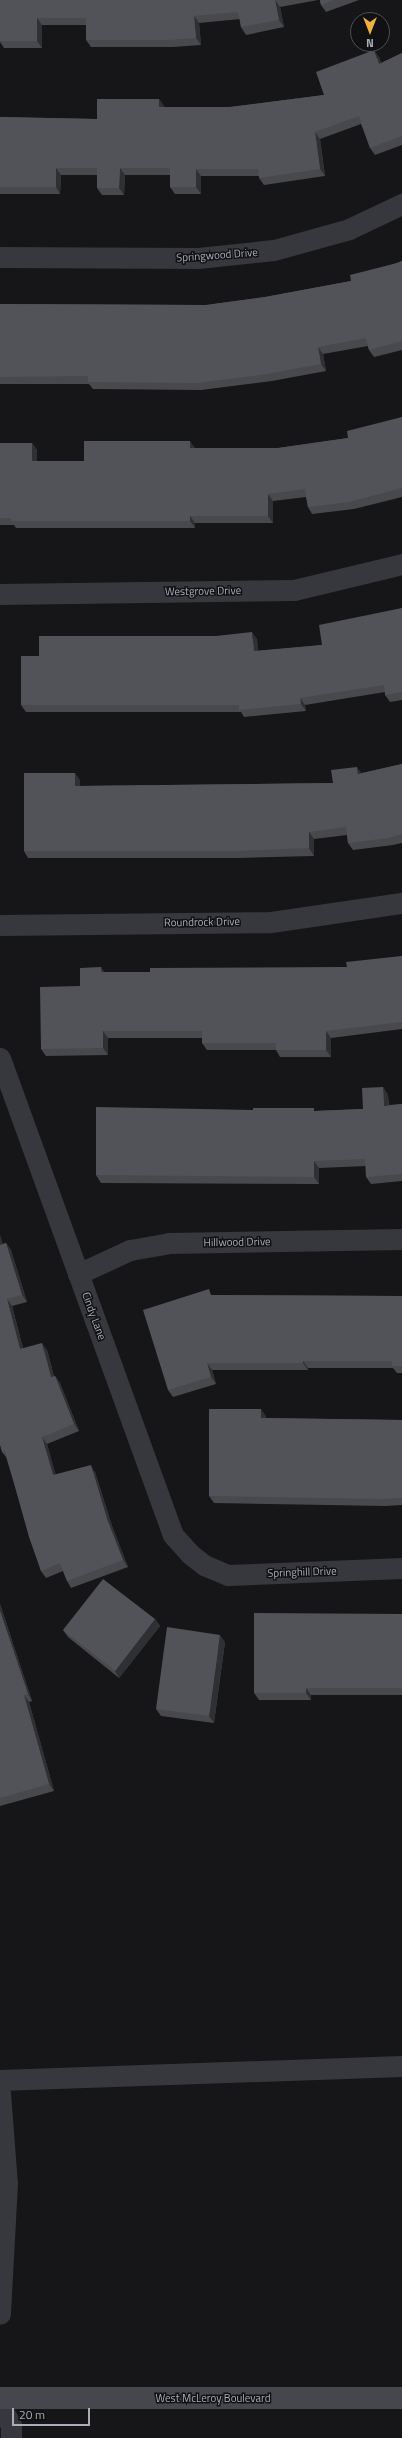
<!DOCTYPE html>
<html>
<head>
<meta charset="utf-8">
<style>
  body { margin:0 }
  #map { position:relative; width:402px; height:2438px; overflow:hidden; background:#161618; font-family:"Titillium Web",sans-serif }
  div>[style] { position:absolute }
  [style*='--x'] { left:calc(var(--x)*1px); top:calc(var(--y)*1px); width:calc(var(--w)*1px); rotate:calc(var(--a)*1deg) }
  .minor>* { height:21px; margin:-10.5px; padding:0 10.5px; transform-origin:10.5px; border-radius:10.5px; background:#37383d }
  .secondary>* { height:22px; margin:-11px; padding:0 11px; transform-origin:11px; border-radius:11px; background:#45474d }
  .wall>* { inset:0; background:#47494d }
  .shaded-wall>* { inset:0; background:#2f3033 }
  .building>* { inset:0; background:#525359 }
  span { translate:-50% -50%; white-space:nowrap; text-align:center; line-height:1.15; -webkit-text-stroke:3px #111113; paint-order:stroke }
  .street-label { font-size:11px; color:#a8adb8 }
  .north { position:absolute; left:350px; top:12px; width:40px; height:40px; box-sizing:border-box; background:#111113; border:1px solid #4d4f55; border-radius:50%; rotate:180deg; font-size:11px; font-weight:700; line-height:16px; text-align:center; color:#a8adb8 }
  .north::after { content:''; display:block; margin:auto; width:14px; height:18px; background:#f2b134; clip-path:polygon(50% 0,100% 100%,50% 72%,0 100%) }
  .scale { position:absolute; left:12px; top:2408px; width:78px; height:18px; box-sizing:border-box; border:2px solid #a8adb8; border-top:0; padding-left:5px; font-size:12px; line-height:14px; white-space:nowrap; color:#a8adb8; -webkit-text-stroke:3px #111113; paint-order:stroke }
</style>
</head>
<body>
<div id="map">
  <div class="minor">
    <div style="--x:0;--y:257;--w:198;--a:0.3"></div>
    <div style="--x:198;--y:258;--w:76;--a:-6"></div>
    <div style="--x:274;--y:250;--w:78;--a:-15.6"></div>
    <div style="--x:349;--y:229;--w:59;--a:-25.3"></div>
    <div style="--x:0;--y:594;--w:294;--a:-0.8"></div>
    <div style="--x:294;--y:590;--w:111;--a:-13.5"></div>
    <div style="--x:0;--y:925;--w:271;--a:-0.6"></div>
    <div style="--x:271;--y:922;--w:132;--a:-8.3"></div>
    <div style="--x:0;--y:1058;--w:507;--a:70.07"></div>
    <div style="--x:173;--y:1535;--w:25;--a:48"></div>
    <div style="--x:190;--y:1554;--w:18;--a:38"></div>
    <div style="--x:204;--y:1565;--w:26;--a:23"></div>
    <div style="--x:228;--y:1575;--w:174;--a:-2.3"></div>
    <div style="--x:78;--y:1274;--w:57;--a:-24.8"></div>
    <div style="--x:130;--y:1250;--w:40;--a:-10"></div>
    <div style="--x:169;--y:1243;--w:233;--a:-1"></div>
    <div style="--x:0;--y:2080;--w:402;--a:-2"></div>
    <div style="--x:0;--y:2093;--w:90;--a:85.6"></div>
    <div style="--x:7;--y:2183;--w:131;--a:93.1"></div>
    <div style="--x:0;--y:2406;--w:22;--a:60"></div>
    <div style="--x:11;--y:2425;--w:13;--a:90"></div>
  </div>
  <div class="secondary">
    <div style="--x:0;--y:2398;--w:402;--a:0"></div>
  </div>
  <div class="wall">
    <div style="clip-path:polygon(0 0,318px 0,280px 7px,284px 27px,246px 35px,241px 27px,240px 19px,199px 23px,201px 45px,173px 47px,91px 47px,86px 40px,86px 25px,42px 25px,42px 48px,4px 48px,0 42px)"></div>
    <div style="clip-path:polygon(320px 0,359px 0,326px 12px,321px 5px)"></div>
    <div style="clip-path:polygon(402px 53px,402px 145px,375px 155px,370px 148px,361px 124px,320px 139px,325px 176px,264px 185px,259px 178px,259px 176px,201px 176px,201px 194px,175px 194px,170px 187px,170px 175px,125px 175px,124px 195px,102px 195px,97px 188px,97px 175px,61px 175px,60px 194px,0 194px,0 117px,97px 119px,159px 99px,164px 106px,164px 107px,230px 107px,324px 95px,379px 57px,381px 63px)"></div>
    <div style="clip-path:polygon(402px 261px,402px 350px,374px 357px,369px 350px,368px 346px,323px 354px,326px 371px,272px 381px,201px 390px,93px 389px,89px 384px,0 384px,0 304px,206px 305px,265px 297px,351px 281px)"></div>
    <div style="clip-path:polygon(402px 417px,402px 497px,354px 509px,312px 514px,308px 507px,306px 497px,273px 501px,273px 523px,195px 523px,195px 528px,16px 528px,14px 525px,0 525px,0 443px,32px 443px,37px 450px,37px 461px,84px 461px,190px 441px,194px 448px,278px 448px,348px 438px)"></div>
    <div style="clip-path:polygon(402px 608px,402px 700px,390px 702px,385px 695px,385px 692px,305px 705px,306px 711px,244px 717px,241px 712px,26px 712px,21px 705px,39px 656px,257px 639px,258px 651px,322px 645px)"></div>
    <div style="clip-path:polygon(402px 764px,402px 843px,393px 845px,353px 850px,348px 843px,347px 835px,314px 839px,314px 856px,239px 858px,28px 858px,24px 851px,80px 780px,80px 786px,333px 783px,362px 773px)"></div>
    <div style="clip-path:polygon(402px 956px,402px 1029px,331px 1038px,331px 1057px,280px 1057px,276px 1050px,207px 1050px,202px 1043px,202px 1038px,108px 1038px,108px 1055px,46px 1056px,41px 1049px,80px 986px,105px 972px,150px 972px,347px 967px)"></div>
    <div style="clip-path:polygon(383px 1087px,388px 1095px,389px 1105px,402px 1104px,402px 1181px,371px 1184px,366px 1177px,366px 1166px,319px 1168px,319px 1184px,101px 1183px,96px 1175px,316px 1111px,363px 1109px)"></div>
    <div style="clip-path:polygon(6px 1243px,11px 1250px,27px 1302px,12px 1306px,23px 1348px,47px 1350px,54px 1376px,55px 1376px,60px 1383px,79px 1431px,47px 1444px,55px 1475px,95px 1472px,112px 1526px,128px 1567px,71px 1588px,67px 1581px,63px 1571px,46px 1578px,41px 1571px,6px 1457px,2px 1452px,3px 1244px)"></div>
    <div style="clip-path:polygon(213px 1295px,402px 1296px,402px 1373px,397px 1373px,393px 1368px,308px 1368px,308px 1370px,212px 1370px,216px 1384px,173px 1397px,168px 1390px)"></div>
    <div style="clip-path:polygon(266px 1416px,266px 1418px,402px 1420px,402px 1505px,385px 1506px,214px 1503px,209px 1496px)"></div>
    <div style="clip-path:polygon(0 1604px,32px 1701px,29px 1702px,54px 1791px,0 1806px)"></div>
    <div style="clip-path:polygon(402px 1614px,402px 1695px,311px 1695px,311px 1700px,259px 1700px,254px 1693px)"></div>
    <div style="clip-path:polygon(155px 1619px,160px 1626px,119px 1678px,68px 1637px,63px 1630px)"></div>
    <div style="clip-path:polygon(225px 1642px,214px 1723px,161px 1716px,156px 1709px)"></div>
  </div>
  <div class="shaded-wall">
    <div style="clip-path:polygon(275px 0,280px 7px,284px 27px,279px 20px)"></div>
    <div style="clip-path:polygon(194px 16px,199px 23px,201px 45px,196px 38px)"></div>
    <div style="clip-path:polygon(37px 18px,42px 25px,42px 48px,37px 41px)"></div>
    <div style="clip-path:polygon(374px 50px,379px 57px,384px 71px,379px 64px)"></div>
    <div style="clip-path:polygon(159px 99px,164px 106px,163px 114px,159px 107px)"></div>
    <div style="clip-path:polygon(315px 132px,320px 139px,325px 176px,320px 169px)"></div>
    <div style="clip-path:polygon(56px 168px,61px 175px,60px 194px,56px 187px)"></div>
    <div style="clip-path:polygon(120px 168px,125px 175px,124px 195px,119px 188px)"></div>
    <div style="clip-path:polygon(196px 169px,201px 176px,201px 194px,196px 187px)"></div>
    <div style="clip-path:polygon(318px 347px,323px 354px,326px 371px,321px 364px)"></div>
    <div style="clip-path:polygon(190px 441px,195px 448px,190px 448px)"></div>
    <div style="clip-path:polygon(32px 443px,37px 450px,37px 468px,32px 461px)"></div>
    <div style="clip-path:polygon(268px 494px,273px 501px,273px 523px,268px 516px)"></div>
    <div style="clip-path:polygon(190px 516px,195px 523px,195px 528px,190px 521px)"></div>
    <div style="clip-path:polygon(252px 632px,257px 639px,259px 658px,254px 651px)"></div>
    <div style="clip-path:polygon(300px 698px,305px 705px,306px 711px,301px 704px)"></div>
    <div style="clip-path:polygon(357px 767px,362px 774px,358px 774px)"></div>
    <div style="clip-path:polygon(75px 773px,80px 780px,80px 793px,75px 786px)"></div>
    <div style="clip-path:polygon(309px 832px,314px 839px,314px 856px,309px 848px)"></div>
    <div style="clip-path:polygon(101px 967px,106px 974px,102px 972px)"></div>
    <div style="clip-path:polygon(103px 1031px,108px 1038px,108px 1055px,103px 1048px)"></div>
    <div style="clip-path:polygon(326px 1031px,331px 1038px,331px 1057px,326px 1050px)"></div>
    <div style="clip-path:polygon(383px 1087px,388px 1095px,389px 1113px,384px 1106px)"></div>
    <div style="clip-path:polygon(314px 1161px,319px 1168px,319px 1184px,314px 1177px)"></div>
    <div style="clip-path:polygon(0 1234px,5px 1252px,0 1245px)"></div>
    <div style="clip-path:polygon(6px 1243px,11px 1250px,27px 1302px,22px 1295px)"></div>
    <div style="clip-path:polygon(7px 1299px,12px 1306px,25px 1356px,20px 1349px)"></div>
    <div style="clip-path:polygon(42px 1343px,47px 1350px,56px 1384px,51px 1377px)"></div>
    <div style="clip-path:polygon(303px 1361px,308px 1368px,308px 1370px,303px 1363px)"></div>
    <div style="clip-path:polygon(207px 1363px,212px 1370px,216px 1384px,211px 1377px)"></div>
    <div style="clip-path:polygon(55px 1376px,60px 1383px,79px 1431px,74px 1424px)"></div>
    <div style="clip-path:polygon(261px 1409px,266px 1416px,266px 1425px,261px 1418px)"></div>
    <div style="clip-path:polygon(42px 1437px,47px 1444px,58px 1482px,53px 1475px)"></div>
    <div style="clip-path:polygon(91px 1465px,95px 1472px,112px 1526px,128px 1567px,123px 1560px,107px 1519px)"></div>
    <div style="clip-path:polygon(0 1604px,32px 1701px,28px 1694px,0 1611px)"></div>
    <div style="clip-path:polygon(155px 1619px,160px 1626px,119px 1678px,115px 1671px)"></div>
    <div style="clip-path:polygon(220px 1635px,225px 1642px,214px 1723px,209px 1716px)"></div>
    <div style="clip-path:polygon(306px 1688px,311px 1695px,311px 1700px,306px 1693px)"></div>
    <div style="clip-path:polygon(24px 1695px,29px 1702px,54px 1791px,49px 1784px)"></div>
  </div>
  <div class="building">
    <div style="clip-path:polygon(0 0,277px 0,275px 0,279px 20px,241px 27px,238px 12px,194px 16px,196px 38px,168px 40px,86px 40px,86px 18px,37px 18px,37px 41px,0 41px)"></div>
    <div style="clip-path:polygon(320px 0,334px 0,321px 5px)"></div>
    <div style="clip-path:polygon(374px 50px,379px 64px,402px 53px,402px 136px,370px 148px,359px 116px,315px 132px,320px 169px,259px 178px,258px 169px,196px 169px,196px 187px,170px 187px,170px 168px,120px 168px,119px 188px,97px 188px,97px 168px,56px 168px,56px 187px,0 187px,0 117px,97px 119px,97px 99px,159px 99px,159px 107px,230px 107px,324px 95px,316px 72px)"></div>
    <div style="clip-path:polygon(402px 261px,402px 341px,369px 350px,366px 338px,318px 347px,321px 364px,267px 374px,196px 383px,88px 382px,88px 376px,0 377px,0 304px,206px 305px,265px 297px,351px 281px,350px 275px,397px 263px)"></div>
    <div style="clip-path:polygon(402px 417px,402px 488px,349px 502px,308px 507px,305px 489px,268px 494px,268px 516px,190px 516px,190px 521px,11px 521px,11px 518px,0 518px,0 443px,32px 443px,32px 461px,84px 461px,84px 441px,190px 441px,190px 448px,278px 448px,348px 438px,347px 431px)"></div>
    <div style="clip-path:polygon(402px 608px,402px 692px,385px 695px,384px 685px,300px 698px,301px 704px,239px 710px,239px 705px,21px 705px,21px 656px,39px 656px,39px 636px,216px 636px,252px 632px,254px 651px,322px 645px,319px 625px)"></div>
    <div style="clip-path:polygon(402px 764px,402px 834px,388px 838px,348px 843px,346px 827px,309px 832px,309px 848px,234px 851px,24px 851px,24px 773px,75px 773px,75px 786px,333px 783px,331px 770px,357px 767px,358px 774px)"></div>
    <div style="clip-path:polygon(402px 956px,402px 1022px,326px 1031px,326px 1050px,276px 1050px,276px 1043px,202px 1043px,202px 1031px,103px 1031px,103px 1048px,41px 1049px,40px 987px,80px 986px,80px 968px,101px 967px,102px 972px,150px 972px,150px 968px,347px 967px,346px 962px)"></div>
    <div style="clip-path:polygon(383px 1087px,384px 1106px,402px 1104px,402px 1174px,366px 1177px,365px 1159px,314px 1161px,314px 1177px,96px 1175px,96px 1107px,253px 1110px,253px 1108px,314px 1108px,314px 1111px,363px 1109px,362px 1088px)"></div>
    <div style="clip-path:polygon(0 1243px,0 1245px,6px 1243px,22px 1295px,7px 1299px,20px 1349px,42px 1343px,51px 1377px,55px 1376px,74px 1424px,42px 1437px,53px 1475px,91px 1465px,107px 1519px,123px 1560px,67px 1581px,60px 1563px,41px 1571px,29px 1537px,5px 1451px,2px 1452px,0 1445px)"></div>
    <div style="clip-path:polygon(209px 1289px,211px 1295px,402px 1296px,402px 1366px,392px 1366px,392px 1361px,303px 1361px,303px 1363px,207px 1363px,211px 1377px,168px 1390px,143px 1310px)"></div>
    <div style="clip-path:polygon(209px 1409px,261px 1409px,261px 1418px,402px 1420px,402px 1498px,380px 1499px,209px 1496px)"></div>
    <div style="clip-path:polygon(103px 1579px,155px 1619px,115px 1671px,63px 1630px)"></div>
    <div style="clip-path:polygon(0 1611px,28px 1694px,24px 1695px,49px 1784px,0 1798px)"></div>
    <div style="clip-path:polygon(254px 1613px,402px 1614px,402px 1688px,306px 1688px,306px 1693px,254px 1693px)"></div>
    <div style="clip-path:polygon(167px 1627px,220px 1635px,209px 1716px,156px 1709px)"></div>
  </div>
  <div class="street-label">
    <span style="left:217px;top:255px;rotate:-4deg">Springwood Drive</span>
    <span style="left:203px;top:591px;rotate:-1deg">Westgrove Drive</span>
    <span style="left:202px;top:922px;rotate:-1deg">Roundrock Drive</span>
    <span style="left:237px;top:1242px;rotate:-1deg">Hillwood Drive</span>
    <span style="left:94px;top:1316px;rotate:70deg">Cindy Lane</span>
    <span style="left:302px;top:1572px;rotate:-2deg">Springhill Drive</span>
    <span style="left:213px;top:2398px">West McLeroy Boulevard</span>
  </div>
  <div class="north">N</div>
  <div class="scale">20 m</div>
</div>
</body>
</html>
